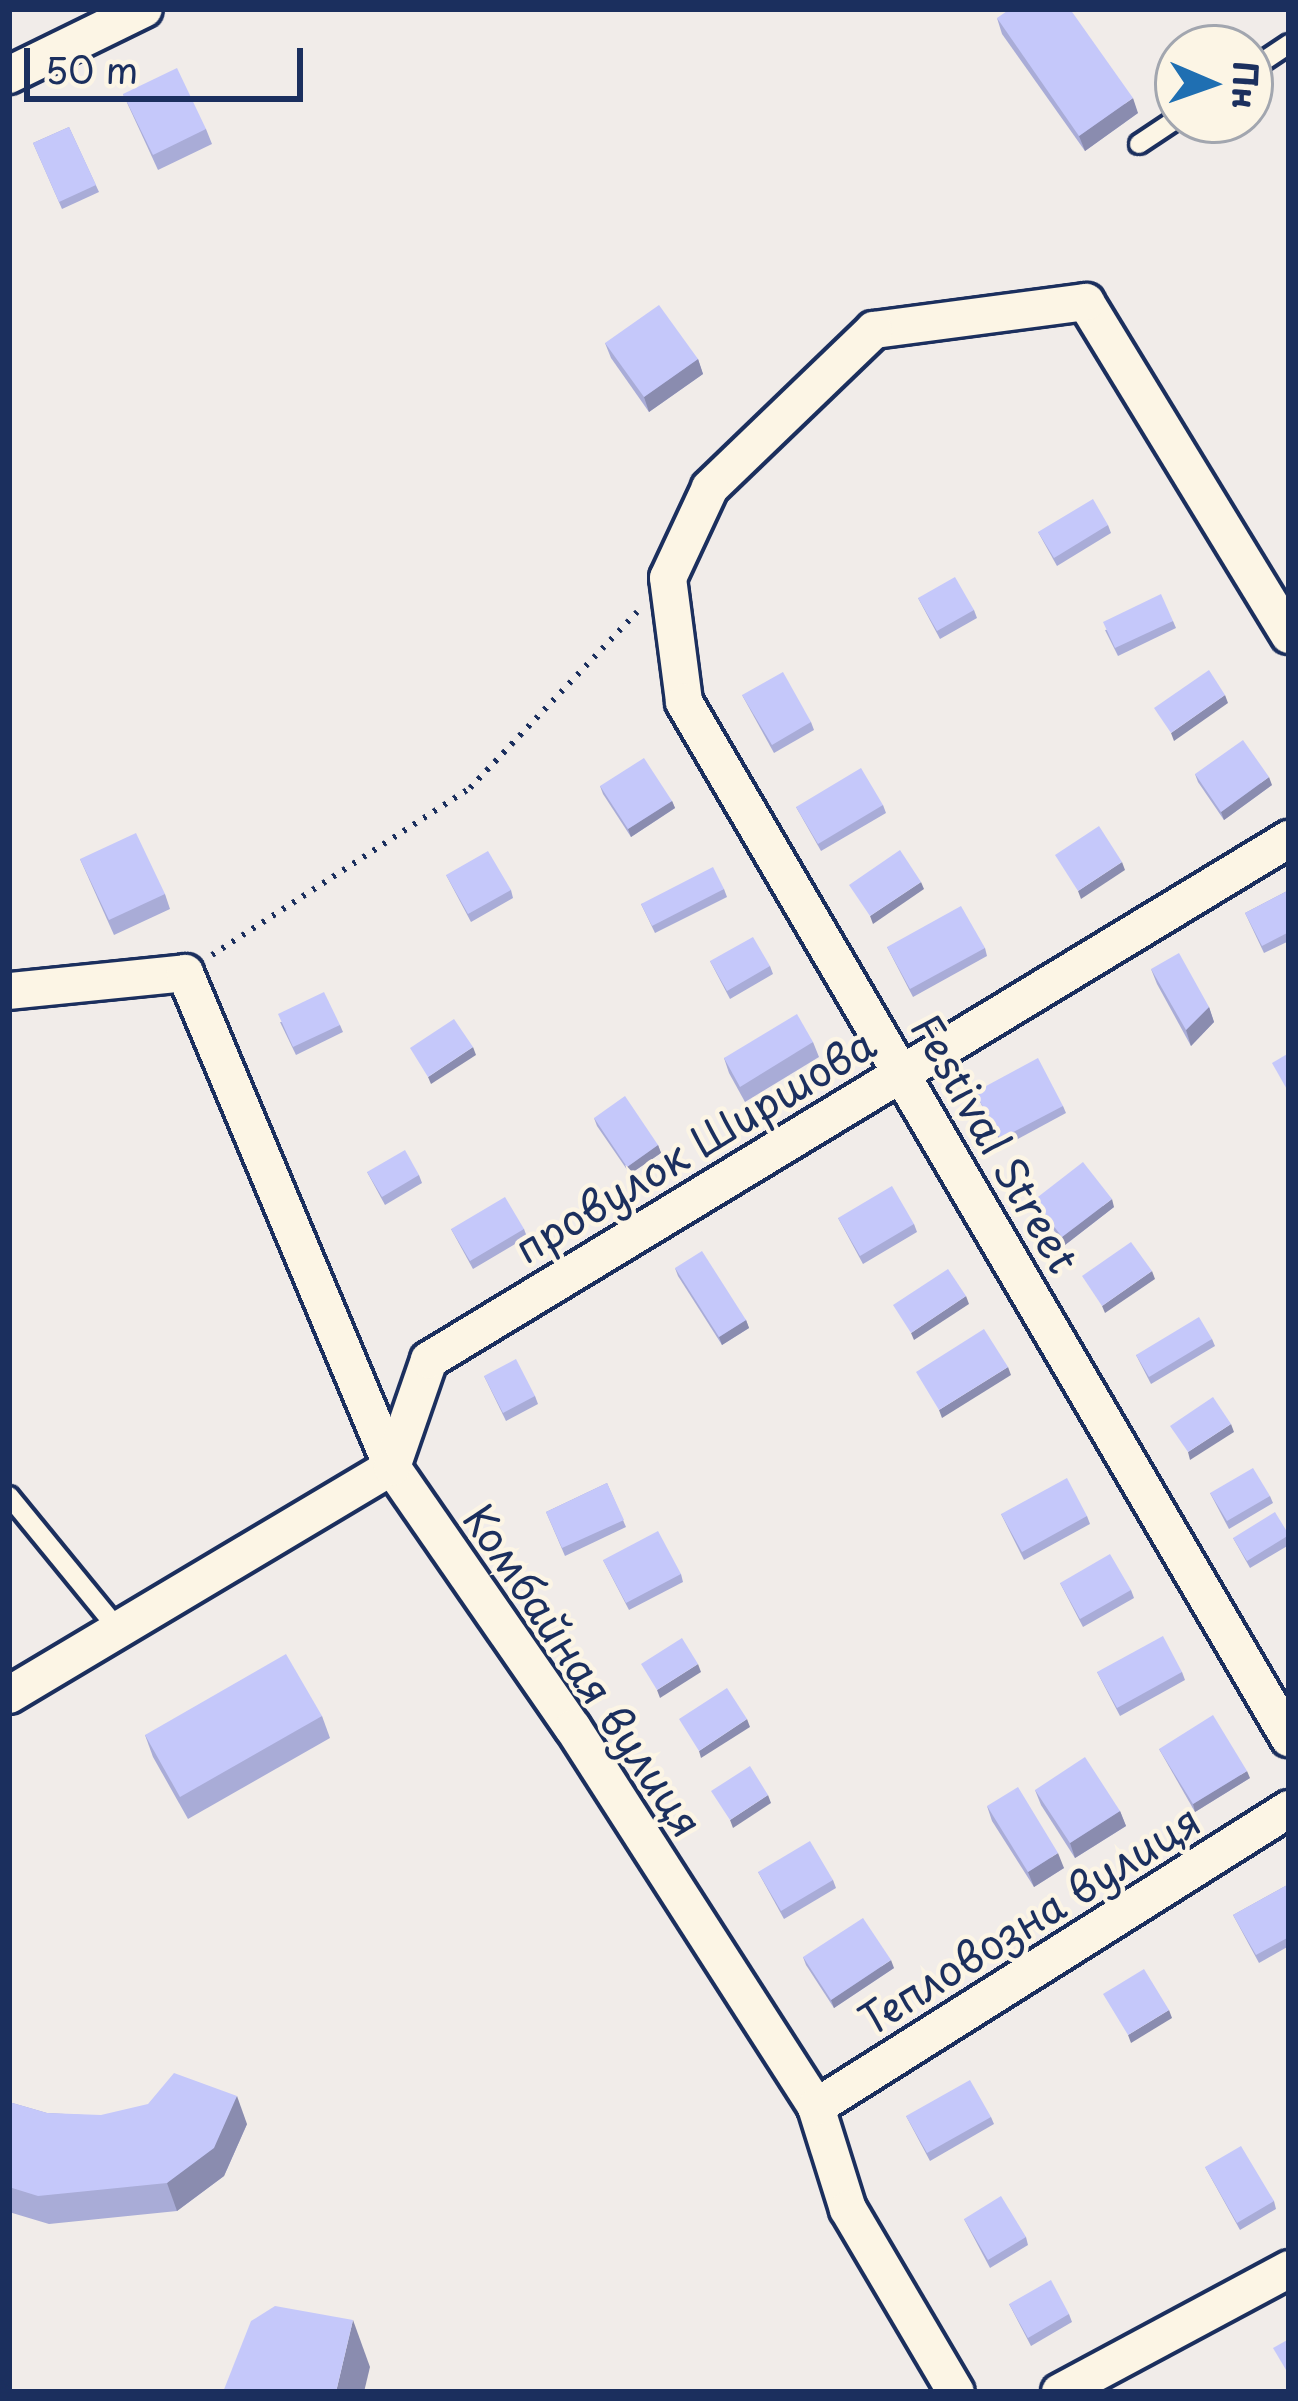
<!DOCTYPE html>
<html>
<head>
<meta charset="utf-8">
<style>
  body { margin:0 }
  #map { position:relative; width:1298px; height:2401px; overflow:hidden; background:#f1ece9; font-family:"Playpen Sans",sans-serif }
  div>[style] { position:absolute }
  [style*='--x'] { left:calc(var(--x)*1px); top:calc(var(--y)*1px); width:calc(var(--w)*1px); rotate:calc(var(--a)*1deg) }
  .path>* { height:6px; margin-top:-3px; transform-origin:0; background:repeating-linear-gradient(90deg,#1b2f5e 0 3px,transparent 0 12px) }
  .roads { filter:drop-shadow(3px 0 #1b2f5e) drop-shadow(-3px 0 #1b2f5e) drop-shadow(0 3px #1b2f5e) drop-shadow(0 -3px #1b2f5e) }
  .service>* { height:18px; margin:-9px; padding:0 9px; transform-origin:9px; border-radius:9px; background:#fcf5e5 }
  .minor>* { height:36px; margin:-18px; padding:0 18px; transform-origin:18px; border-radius:18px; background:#fcf5e5 }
  .wall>* { inset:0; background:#a9acd7 }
  .shaded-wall>* { inset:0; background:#8a8caf }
  .building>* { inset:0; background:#c5c8fa }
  span { translate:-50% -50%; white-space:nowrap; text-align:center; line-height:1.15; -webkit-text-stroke:9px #fcf5e5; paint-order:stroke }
  .street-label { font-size:42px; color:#1b2f5e }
  .frame { position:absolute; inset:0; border:12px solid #1b2f5e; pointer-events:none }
  .north { position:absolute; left:1154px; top:24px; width:120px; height:120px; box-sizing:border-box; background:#fcf5e5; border:3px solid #a2a6af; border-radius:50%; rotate:92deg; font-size:33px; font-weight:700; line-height:48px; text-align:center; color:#1b2f5e }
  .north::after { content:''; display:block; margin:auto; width:42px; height:54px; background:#1f6fb2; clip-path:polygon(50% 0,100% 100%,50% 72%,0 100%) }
  .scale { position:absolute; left:24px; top:48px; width:279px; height:54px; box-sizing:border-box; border:6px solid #1b2f5e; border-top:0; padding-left:15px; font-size:36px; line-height:42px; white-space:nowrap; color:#1b2f5e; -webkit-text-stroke:9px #fcf5e5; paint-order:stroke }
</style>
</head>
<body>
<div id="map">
  <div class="path">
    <div style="--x:212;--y:955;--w:307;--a:-32.9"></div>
    <div style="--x:470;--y:788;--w:243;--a:-46.5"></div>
  </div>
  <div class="roads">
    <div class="service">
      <div style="--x:1250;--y:70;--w:47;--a:-33.7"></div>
      <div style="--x:1139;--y:144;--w:47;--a:-33.7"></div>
      <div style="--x:9;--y:1496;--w:171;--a:50.7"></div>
    </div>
    <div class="minor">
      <div style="--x:9;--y:75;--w:150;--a:-26.1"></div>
      <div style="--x:1289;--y:635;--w:390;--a:-121.4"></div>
      <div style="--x:1086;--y:302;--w:214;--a:172.5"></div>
      <div style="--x:874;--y:330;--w:228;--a:136.1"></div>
      <div style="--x:710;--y:488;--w:99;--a:115"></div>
      <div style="--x:668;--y:578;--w:125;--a:82.6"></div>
      <div style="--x:684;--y:702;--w:1200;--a:59.72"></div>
      <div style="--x:9;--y:991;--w:177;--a:-5.8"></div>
      <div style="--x:185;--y:973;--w:536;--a:67.26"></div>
      <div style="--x:392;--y:1467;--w:318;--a:55.3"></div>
      <div style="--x:573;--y:1728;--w:450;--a:57.3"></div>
      <div style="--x:816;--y:2107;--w:107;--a:72.6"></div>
      <div style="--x:848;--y:2209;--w:212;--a:59.5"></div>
      <div style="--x:9;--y:1695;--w:446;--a:-30.8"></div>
      <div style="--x:392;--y:1467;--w:113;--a:-70.9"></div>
      <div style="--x:429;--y:1360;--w:1006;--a:-31.21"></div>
      <div style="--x:816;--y:2107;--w:559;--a:-32.21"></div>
      <div style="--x:1060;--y:2392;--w:260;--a:-28.2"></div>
    </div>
  </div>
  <div class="wall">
    <div style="clip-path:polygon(997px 18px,1138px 113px,1085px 151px,1002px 34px)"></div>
    <div style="clip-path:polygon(123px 94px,206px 129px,212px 144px,158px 170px)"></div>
    <div style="clip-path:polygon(69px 127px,99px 192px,62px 209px,33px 143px)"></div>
    <div style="clip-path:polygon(605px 343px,698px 359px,703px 374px,649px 412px,611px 358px)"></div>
    <div style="clip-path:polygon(1108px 525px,1111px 533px,1057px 566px,1038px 532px)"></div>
    <div style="clip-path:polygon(918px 598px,974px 610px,977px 618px,940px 639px)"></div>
    <div style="clip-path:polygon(1173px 621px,1176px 628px,1118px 656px,1105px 630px)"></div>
    <div style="clip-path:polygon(742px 695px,811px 722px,814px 730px,774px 753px)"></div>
    <div style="clip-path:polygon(1195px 774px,1272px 785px,1224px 820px,1198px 782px)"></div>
    <div style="clip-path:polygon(600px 786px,672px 801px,675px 808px,631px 837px,603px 794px)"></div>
    <div style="clip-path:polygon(883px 805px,886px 813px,821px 851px,796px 807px)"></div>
    <div style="clip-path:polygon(80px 859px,165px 894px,170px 909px,114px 935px)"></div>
    <div style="clip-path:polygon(446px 875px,511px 890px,513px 898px,471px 922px)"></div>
    <div style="clip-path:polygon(724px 889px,727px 897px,655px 933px,641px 904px)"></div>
    <div style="clip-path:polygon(1289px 890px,1289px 941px,1264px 953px,1245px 913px)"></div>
    <div style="clip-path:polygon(887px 947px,985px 948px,987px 956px,913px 997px)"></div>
    <div style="clip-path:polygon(710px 961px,770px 966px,773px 974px,730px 999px)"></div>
    <div style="clip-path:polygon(1151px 969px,1209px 1007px,1214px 1022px,1191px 1046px,1157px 984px)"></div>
    <div style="clip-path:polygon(280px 1022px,340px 1025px,343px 1032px,296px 1055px)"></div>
    <div style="clip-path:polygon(813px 1042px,819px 1057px,745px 1102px,729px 1073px,724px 1058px)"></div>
    <div style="clip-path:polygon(975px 1092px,1063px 1106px,1066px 1113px,1003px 1147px)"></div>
    <div style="clip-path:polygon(594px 1118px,658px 1145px,661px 1153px,630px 1174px,597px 1126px)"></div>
    <div style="clip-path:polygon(367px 1172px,419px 1175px,422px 1183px,385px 1205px)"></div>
    <div style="clip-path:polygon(1034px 1200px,1114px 1207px,1065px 1245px,1037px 1208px)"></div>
    <div style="clip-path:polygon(838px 1218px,914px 1224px,917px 1232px,863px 1264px)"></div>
    <div style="clip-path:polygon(451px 1229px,524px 1229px,527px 1237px,473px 1269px)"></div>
    <div style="clip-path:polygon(675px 1268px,746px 1320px,749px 1328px,722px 1345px,678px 1276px)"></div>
    <div style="clip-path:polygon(1212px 1339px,1215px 1346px,1151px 1384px,1136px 1355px)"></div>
    <div style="clip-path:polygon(484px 1376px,535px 1396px,538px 1404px,506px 1421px)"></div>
    <div style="clip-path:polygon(607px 1483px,626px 1527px,565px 1556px,546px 1512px)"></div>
    <div style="clip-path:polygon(1210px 1493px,1270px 1496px,1273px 1503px,1229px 1529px)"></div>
    <div style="clip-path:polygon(1001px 1514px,1087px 1516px,1090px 1524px,1024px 1560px)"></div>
    <div style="clip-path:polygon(1289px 1535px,1289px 1545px,1250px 1568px,1233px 1538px)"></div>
    <div style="clip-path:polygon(603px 1560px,681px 1574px,683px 1582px,629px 1610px)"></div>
    <div style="clip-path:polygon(1060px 1583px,1131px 1590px,1134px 1598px,1083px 1627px)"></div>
    <div style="clip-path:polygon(1097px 1672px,1182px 1672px,1185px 1680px,1120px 1716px)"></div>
    <div style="clip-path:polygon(322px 1716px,330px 1738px,188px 1819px,153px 1757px,145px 1735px)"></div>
    <div style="clip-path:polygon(1159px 1749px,1250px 1778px,1195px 1812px)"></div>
    <div style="clip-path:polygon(1035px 1790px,1120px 1811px,1126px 1826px,1075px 1858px,1041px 1805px)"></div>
    <div style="clip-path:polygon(987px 1806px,1064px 1868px,1034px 1887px,992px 1821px)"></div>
    <div style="clip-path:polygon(758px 1872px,833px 1880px,836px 1888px,784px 1919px)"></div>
    <div style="clip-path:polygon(1289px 1884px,1289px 1946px,1259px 1963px,1233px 1915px)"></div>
    <div style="clip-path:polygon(803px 1957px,894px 1968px,834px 2008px,806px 1965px)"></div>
    <div style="clip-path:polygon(9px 2102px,47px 2113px,247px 2124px,224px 2176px,177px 2211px,49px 2224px,9px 2212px)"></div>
    <div style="clip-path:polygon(906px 2116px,991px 2117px,994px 2124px,930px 2161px)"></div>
    <div style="clip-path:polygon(1205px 2167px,1274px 2201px,1276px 2209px,1240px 2230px)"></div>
    <div style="clip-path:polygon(964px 2219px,1026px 2237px,1028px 2245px,990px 2268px)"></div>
    <div style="clip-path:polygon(1009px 2304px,1069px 2314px,1072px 2322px,1031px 2346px)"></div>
  </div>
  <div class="shaded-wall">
    <div style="clip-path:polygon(1133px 98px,1138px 113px,1085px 151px,1079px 136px)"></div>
    <div style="clip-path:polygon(698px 359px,703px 374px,649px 412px,644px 397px)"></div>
    <div style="clip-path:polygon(1225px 695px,1228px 703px,1174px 741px,1171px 733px)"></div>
    <div style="clip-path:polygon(1269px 777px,1272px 785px,1224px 820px,1221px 812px)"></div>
    <div style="clip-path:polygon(672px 801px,675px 808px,631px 837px,628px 829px)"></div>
    <div style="clip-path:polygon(1122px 862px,1125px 870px,1081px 899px,1078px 891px)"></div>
    <div style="clip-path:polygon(921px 882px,924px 889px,873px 924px,870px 916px)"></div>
    <div style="clip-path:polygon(1209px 1007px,1214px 1022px,1191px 1046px,1186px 1030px)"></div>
    <div style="clip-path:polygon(473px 1047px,476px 1055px,431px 1084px,428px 1077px)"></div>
    <div style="clip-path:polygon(658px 1145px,661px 1153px,630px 1174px,627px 1167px)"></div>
    <div style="clip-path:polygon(1112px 1199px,1114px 1207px,1065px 1245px,1062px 1237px)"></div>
    <div style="clip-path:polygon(1152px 1271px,1155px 1279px,1105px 1313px,1102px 1306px)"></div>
    <div style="clip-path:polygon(966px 1296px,969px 1304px,914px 1340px,911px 1333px)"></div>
    <div style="clip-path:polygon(746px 1320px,749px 1328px,722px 1345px,719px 1337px)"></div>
    <div style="clip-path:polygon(1008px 1367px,1011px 1375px,942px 1418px,939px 1410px)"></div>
    <div style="clip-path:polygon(1231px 1424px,1234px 1432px,1190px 1460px,1188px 1452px)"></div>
    <div style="clip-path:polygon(698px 1664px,701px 1672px,660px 1698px,657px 1690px)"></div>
    <div style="clip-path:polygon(747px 1719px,750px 1727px,701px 1758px,699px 1751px)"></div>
    <div style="clip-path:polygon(1247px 1771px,1250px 1778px,1195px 1812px,1193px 1804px)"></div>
    <div style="clip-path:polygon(768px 1795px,771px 1803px,733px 1828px,730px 1820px)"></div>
    <div style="clip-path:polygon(1120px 1811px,1126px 1826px,1075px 1858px,1070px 1843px)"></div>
    <div style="clip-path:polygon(1058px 1853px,1064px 1868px,1034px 1887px,1028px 1872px)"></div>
    <div style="clip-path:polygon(891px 1960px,894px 1968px,834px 2008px,831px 2000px)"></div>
    <div style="clip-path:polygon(1169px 2010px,1172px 2018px,1131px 2043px,1128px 2035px)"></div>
    <div style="clip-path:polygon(237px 2096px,247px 2124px,224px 2176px,177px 2211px,167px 2183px)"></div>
    <div style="clip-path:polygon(353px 2320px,370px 2367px,364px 2392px,336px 2392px)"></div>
  </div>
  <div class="building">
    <div style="clip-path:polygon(1010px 9px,1070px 9px,1133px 98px,1079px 136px,997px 18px)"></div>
    <div style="clip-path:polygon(177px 68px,206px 129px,153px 155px,123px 94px)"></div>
    <div style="clip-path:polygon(69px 127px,96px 185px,59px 202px,33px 143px)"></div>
    <div style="clip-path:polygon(659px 305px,698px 359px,644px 397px,605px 343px)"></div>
    <div style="clip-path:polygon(1093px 499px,1108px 525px,1054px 558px,1038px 532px)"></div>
    <div style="clip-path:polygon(955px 577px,974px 610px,937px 631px,918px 598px)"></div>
    <div style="clip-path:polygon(1161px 594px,1173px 621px,1115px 648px,1103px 622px)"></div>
    <div style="clip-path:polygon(1209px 670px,1225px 695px,1171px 733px,1154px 708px)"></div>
    <div style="clip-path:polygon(783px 672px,811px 722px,772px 745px,742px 695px)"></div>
    <div style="clip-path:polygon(1243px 740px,1269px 777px,1221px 812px,1195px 774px)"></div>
    <div style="clip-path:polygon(644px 758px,672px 801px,628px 829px,600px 786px)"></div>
    <div style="clip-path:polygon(861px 768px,883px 805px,818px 844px,796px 807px)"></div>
    <div style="clip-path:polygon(1099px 826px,1122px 862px,1078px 891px,1055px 855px)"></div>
    <div style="clip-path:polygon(136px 833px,165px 894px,109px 920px,80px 859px)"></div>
    <div style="clip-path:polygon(900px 850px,921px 882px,870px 916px,849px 885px)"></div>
    <div style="clip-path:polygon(488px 851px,511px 890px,468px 914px,446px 875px)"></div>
    <div style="clip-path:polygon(713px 867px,724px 889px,652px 926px,641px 904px)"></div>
    <div style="clip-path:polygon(1289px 890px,1289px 932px,1262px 946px,1245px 913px)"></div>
    <div style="clip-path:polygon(961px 906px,985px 948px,910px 989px,887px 947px)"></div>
    <div style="clip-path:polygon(753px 937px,770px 966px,727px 991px,710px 961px)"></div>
    <div style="clip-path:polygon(1179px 953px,1209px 1007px,1186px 1030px,1151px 969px)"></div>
    <div style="clip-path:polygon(324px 992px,340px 1025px,293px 1047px,278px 1014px)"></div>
    <div style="clip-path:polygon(797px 1014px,813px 1042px,740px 1087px,724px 1058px)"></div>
    <div style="clip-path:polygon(454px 1019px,473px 1047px,428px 1077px,410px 1048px)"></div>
    <div style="clip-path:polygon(1289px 1053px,1289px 1093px,1272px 1063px)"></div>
    <div style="clip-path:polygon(1038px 1058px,1063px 1106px,1000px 1139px,975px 1092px)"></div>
    <div style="clip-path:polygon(625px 1096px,658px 1145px,627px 1167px,594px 1118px)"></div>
    <div style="clip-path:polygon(405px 1150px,419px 1175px,382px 1197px,367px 1172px)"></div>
    <div style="clip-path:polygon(1083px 1162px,1112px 1199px,1062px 1237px,1034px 1200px)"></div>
    <div style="clip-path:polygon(892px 1186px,914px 1224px,860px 1256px,838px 1218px)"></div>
    <div style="clip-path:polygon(505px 1197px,524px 1229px,470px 1261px,451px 1229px)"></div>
    <div style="clip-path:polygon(1131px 1242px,1152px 1271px,1102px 1306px,1082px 1276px)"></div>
    <div style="clip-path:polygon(702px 1251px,746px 1320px,719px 1337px,675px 1268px)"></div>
    <div style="clip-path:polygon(948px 1269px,966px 1296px,911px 1333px,893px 1305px)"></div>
    <div style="clip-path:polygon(1199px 1317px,1212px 1339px,1149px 1377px,1136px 1355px)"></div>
    <div style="clip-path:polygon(984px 1329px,1008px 1367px,939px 1410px,916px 1372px)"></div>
    <div style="clip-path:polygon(516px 1359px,535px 1396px,503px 1413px,484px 1376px)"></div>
    <div style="clip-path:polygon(1213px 1397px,1231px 1424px,1188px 1452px,1170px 1426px)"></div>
    <div style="clip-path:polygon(1253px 1468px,1270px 1496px,1227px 1521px,1210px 1493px)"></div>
    <div style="clip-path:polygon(1067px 1478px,1087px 1516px,1022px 1552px,1001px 1514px)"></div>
    <div style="clip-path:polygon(607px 1483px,624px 1520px,562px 1548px,546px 1512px)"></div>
    <div style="clip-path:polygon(1275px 1512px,1289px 1535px,1247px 1561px,1233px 1538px)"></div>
    <div style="clip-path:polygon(658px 1531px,681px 1574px,626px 1603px,603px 1560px)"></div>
    <div style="clip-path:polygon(1110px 1554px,1131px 1590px,1080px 1619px,1060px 1583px)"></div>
    <div style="clip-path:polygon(1163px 1636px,1182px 1672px,1117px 1708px,1097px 1672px)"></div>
    <div style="clip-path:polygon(682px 1638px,698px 1664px,657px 1690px,641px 1664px)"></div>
    <div style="clip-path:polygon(286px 1654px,322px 1716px,180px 1797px,145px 1735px)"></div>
    <div style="clip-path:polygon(727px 1688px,747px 1719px,699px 1751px,679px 1719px)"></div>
    <div style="clip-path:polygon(1213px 1715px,1247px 1771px,1193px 1804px,1159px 1749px)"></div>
    <div style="clip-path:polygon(1085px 1757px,1120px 1811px,1070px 1843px,1035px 1790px)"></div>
    <div style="clip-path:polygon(750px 1766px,768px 1795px,730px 1820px,711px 1791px)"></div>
    <div style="clip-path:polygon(1018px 1787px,1058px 1853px,1028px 1872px,987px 1806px)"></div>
    <div style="clip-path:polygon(810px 1841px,833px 1880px,781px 1911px,758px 1872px)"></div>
    <div style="clip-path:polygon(1289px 1884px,1289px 1937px,1256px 1955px,1233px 1915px)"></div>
    <div style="clip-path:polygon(863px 1918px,891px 1960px,831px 2000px,803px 1957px)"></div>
    <div style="clip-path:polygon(1144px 1969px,1169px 2010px,1128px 2035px,1103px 1994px)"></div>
    <div style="clip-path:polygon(174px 2073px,237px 2096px,214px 2148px,167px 2183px,38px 2196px,9px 2187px,9px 2102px,47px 2113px,101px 2115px,148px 2104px)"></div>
    <div style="clip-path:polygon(970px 2080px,991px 2117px,927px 2153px,906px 2116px)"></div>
    <div style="clip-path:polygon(1241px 2146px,1274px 2201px,1237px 2223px,1205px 2167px)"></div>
    <div style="clip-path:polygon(1001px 2196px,1026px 2237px,988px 2260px,964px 2219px)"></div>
    <div style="clip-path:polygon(1051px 2280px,1069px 2314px,1028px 2338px,1009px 2304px)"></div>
    <div style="clip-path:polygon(275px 2306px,353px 2320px,336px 2392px,223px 2392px,251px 2321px)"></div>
    <div style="clip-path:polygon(1289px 2339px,1289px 2375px,1273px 2348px)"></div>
  </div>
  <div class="street-label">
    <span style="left:996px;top:1143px;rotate:60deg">Festival Street</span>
    <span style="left:694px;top:1145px;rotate:-31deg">провулок Ширшова</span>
    <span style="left:584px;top:1670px;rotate:56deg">Комбайная вулиця</span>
    <span style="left:1029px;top:1919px;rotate:-32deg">Тепловозна вулиця</span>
  </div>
  <div class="frame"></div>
  <div class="north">Пн</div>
  <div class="scale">50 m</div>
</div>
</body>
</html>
